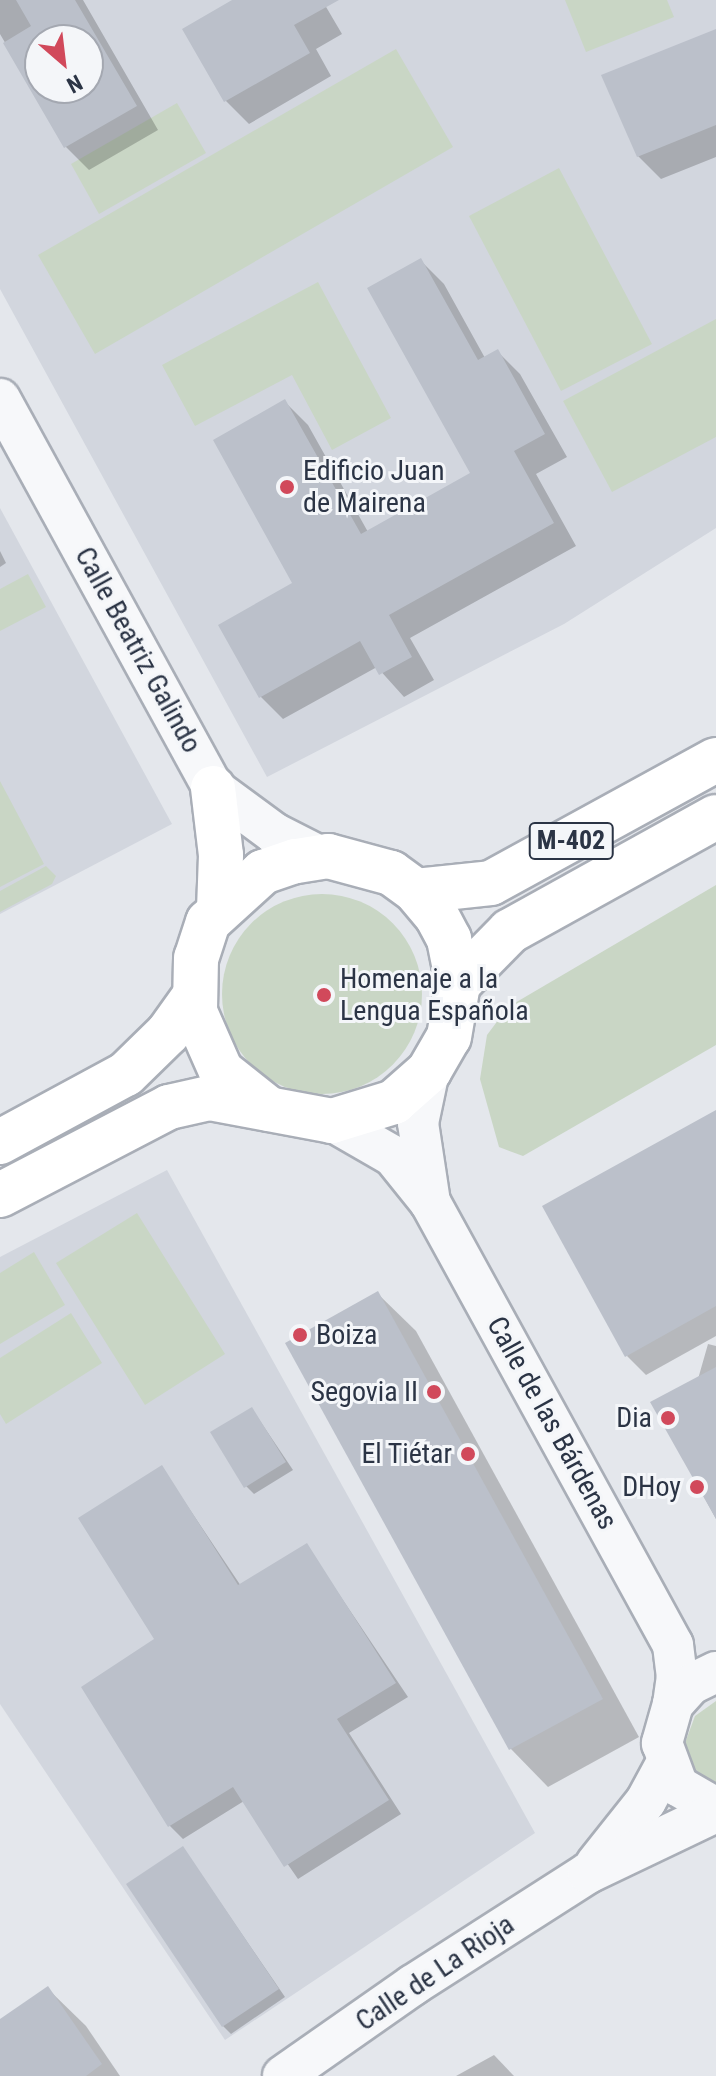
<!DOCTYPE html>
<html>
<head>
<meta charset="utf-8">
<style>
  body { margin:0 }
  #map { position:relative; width:716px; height:2076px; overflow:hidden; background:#e4e7ec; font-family:"Roboto Condensed",sans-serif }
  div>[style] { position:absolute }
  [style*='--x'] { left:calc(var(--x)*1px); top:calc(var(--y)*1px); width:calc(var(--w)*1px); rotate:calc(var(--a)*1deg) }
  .built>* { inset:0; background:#d2d6de }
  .green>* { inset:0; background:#c9d6c5 }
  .round { border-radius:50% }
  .shadow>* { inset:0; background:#0003 }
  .building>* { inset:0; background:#bbc0ca }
  .roads { filter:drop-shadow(2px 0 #a9aeb7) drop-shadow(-2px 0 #a9aeb7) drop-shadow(0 2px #a9aeb7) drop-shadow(0 -2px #a9aeb7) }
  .minor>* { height:40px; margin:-20px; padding:0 20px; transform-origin:20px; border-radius:20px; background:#f7f8fa }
  .highway>* { height:44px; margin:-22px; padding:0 22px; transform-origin:22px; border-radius:22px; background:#fff }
  .dots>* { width:22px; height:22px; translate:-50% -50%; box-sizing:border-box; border:4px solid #f4f6f9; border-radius:50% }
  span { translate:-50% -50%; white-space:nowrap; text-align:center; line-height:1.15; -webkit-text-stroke:6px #f4f6f9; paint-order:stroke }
  .shield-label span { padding:2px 6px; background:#f4f6f9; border:2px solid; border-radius:6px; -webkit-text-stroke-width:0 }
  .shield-label { font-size:26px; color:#2b3445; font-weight:700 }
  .poi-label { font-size:28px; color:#2b3445 }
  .left { translate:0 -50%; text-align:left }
  .right { translate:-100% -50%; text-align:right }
  .street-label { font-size:28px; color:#2b3445 }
  .north { position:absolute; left:24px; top:24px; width:80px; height:80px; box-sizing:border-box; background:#f4f6f9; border:2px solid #a4a8b1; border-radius:50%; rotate:152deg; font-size:22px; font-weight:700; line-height:32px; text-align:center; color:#2b3445 }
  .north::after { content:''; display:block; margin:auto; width:28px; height:36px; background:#d1495b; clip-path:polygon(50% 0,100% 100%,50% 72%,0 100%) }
</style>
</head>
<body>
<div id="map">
  <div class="built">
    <div style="clip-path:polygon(evenodd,0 0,716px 0,716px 528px,564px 624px,267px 777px,0 289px,0 0,40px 40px,88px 40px,88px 88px,40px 88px,40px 40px)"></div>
    <div style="clip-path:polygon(0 508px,172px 824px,0 914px)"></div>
    <div style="clip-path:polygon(167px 1170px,535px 1833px,225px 2040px,0 1704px,0 1257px)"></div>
  </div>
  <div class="green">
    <div style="clip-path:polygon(565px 0,667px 0,674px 17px,586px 52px)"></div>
    <div style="clip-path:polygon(396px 49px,453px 147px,95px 354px,38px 255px)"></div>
    <div style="clip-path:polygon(177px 103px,206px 153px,99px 214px,71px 164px)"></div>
    <div style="clip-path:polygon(559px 168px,652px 344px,561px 391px,469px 216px)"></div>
    <div style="clip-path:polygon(318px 282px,391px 418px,332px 450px,292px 375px,195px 426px,162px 365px)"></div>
    <div style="clip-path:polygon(716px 319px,716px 437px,612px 492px,563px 401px)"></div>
    <div style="clip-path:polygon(28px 574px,46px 607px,0 631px,0 589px)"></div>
    <div style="clip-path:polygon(0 781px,44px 864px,0 887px)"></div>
    <div style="clip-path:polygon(46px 866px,56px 876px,52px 884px,0 912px,0 891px)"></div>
    <div style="clip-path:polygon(716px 885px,716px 1045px,523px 1156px,499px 1147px,480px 1079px,487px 1035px,508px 1007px)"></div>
    <div class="round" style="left:222px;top:894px;width:200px;height:200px"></div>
    <div style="clip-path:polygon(137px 1213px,225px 1354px,145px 1405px,56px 1263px)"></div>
    <div style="clip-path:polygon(34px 1252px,65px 1305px,0 1344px,0 1273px)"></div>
    <div style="clip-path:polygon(71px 1313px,102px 1363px,6px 1424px,0 1414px,0 1358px)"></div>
    <div style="clip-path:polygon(716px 1701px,716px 1784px,695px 1770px,685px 1743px,695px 1716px)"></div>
  </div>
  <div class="shadow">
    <div style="clip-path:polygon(evenodd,0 0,83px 0,158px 130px,89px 170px,66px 147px,0 34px,0 0,40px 40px,88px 40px,88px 88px,40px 88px,40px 40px)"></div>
    <div style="clip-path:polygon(236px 0,322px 0,342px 34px,316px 49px,331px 76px,249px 124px,226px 101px)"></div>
    <div style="clip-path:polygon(716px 31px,716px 157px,661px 179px,638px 156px)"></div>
    <div style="clip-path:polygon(421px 261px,444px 284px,485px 358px,497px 351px,520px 374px,567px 457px,536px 474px,576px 546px,410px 638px,434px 680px,404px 697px,377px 667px,283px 719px,260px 696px,295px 584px,285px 402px,308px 425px,368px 532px,473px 474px)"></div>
    <div style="clip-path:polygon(0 551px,6px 563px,0 567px)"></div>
    <div style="clip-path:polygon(716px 1115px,716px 1336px,646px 1375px,627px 1356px)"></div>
    <div style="clip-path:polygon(378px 1294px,416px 1331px,639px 1737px,548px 1787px,511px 1749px)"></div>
    <div style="clip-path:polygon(708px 1344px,716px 1346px,716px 1519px,653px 1403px,698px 1379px)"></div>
    <div style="clip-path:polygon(252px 1409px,293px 1470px,254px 1494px,246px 1486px)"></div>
    <div style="clip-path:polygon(162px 1468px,241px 1586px,306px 1545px,408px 1697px,349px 1733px,401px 1814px,298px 1879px,244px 1801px,183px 1839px,170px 1826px,157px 1640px)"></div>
    <div style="clip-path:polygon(183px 1848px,285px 1997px,231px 2034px,223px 2026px)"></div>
    <div style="clip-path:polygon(48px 1989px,86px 2026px,120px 2076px,0 2076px,0 2022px)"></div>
    <div style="clip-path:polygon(494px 2055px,514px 2076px,456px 2076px)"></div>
  </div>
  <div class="building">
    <div style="clip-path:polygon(evenodd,16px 0,75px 0,137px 106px,64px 148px,3px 43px,31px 26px,16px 0,40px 40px,88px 40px,88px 88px,40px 88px,40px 40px)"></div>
    <div style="clip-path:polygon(232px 0,339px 0,294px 25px,310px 53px,224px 102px,182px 29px)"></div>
    <div style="clip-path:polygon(716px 29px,716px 125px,637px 157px,601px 75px)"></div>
    <div style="clip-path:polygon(421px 258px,478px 360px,498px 349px,545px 434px,514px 451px,554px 523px,389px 615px,412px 657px,379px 675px,360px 641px,259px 698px,218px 625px,292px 583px,213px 440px,285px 399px,361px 534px,470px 473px,367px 288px)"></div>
    <div style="clip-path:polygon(716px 1110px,716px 1306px,625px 1357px,542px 1206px)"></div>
    <div style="clip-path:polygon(378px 1291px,603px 1699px,509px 1750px,285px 1343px)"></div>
    <div style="clip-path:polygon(716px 1367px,716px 1519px,650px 1402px)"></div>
    <div style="clip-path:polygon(252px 1407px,286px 1462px,244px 1488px,210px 1432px)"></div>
    <div style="clip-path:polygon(162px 1465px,238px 1585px,307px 1543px,396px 1683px,337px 1719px,389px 1800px,284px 1867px,233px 1787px,168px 1827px,81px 1687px,154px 1639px,78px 1518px)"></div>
    <div style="clip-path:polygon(183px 1846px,279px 1989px,222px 2027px,126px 1884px)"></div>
    <div style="clip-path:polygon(48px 1986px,102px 2064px,86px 2076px,0 2076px,0 2019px)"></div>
  </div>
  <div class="roads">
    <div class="minor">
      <div style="--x:0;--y:399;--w:443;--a:61.3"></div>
      <div style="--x:213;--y:788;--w:76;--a:36.4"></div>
      <div style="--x:274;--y:833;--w:53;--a:27.1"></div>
      <div style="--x:429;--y:1071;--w:53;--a:101.9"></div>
      <div style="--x:418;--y:1123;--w:80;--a:81.4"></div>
      <div style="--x:332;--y:1121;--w:70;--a:29.8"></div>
      <div style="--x:393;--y:1156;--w:59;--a:51.2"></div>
      <div style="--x:430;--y:1202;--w:505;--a:61.25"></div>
      <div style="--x:673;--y:1645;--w:31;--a:83"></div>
      <div style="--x:677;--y:1676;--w:28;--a:98"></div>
      <div style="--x:716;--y:1672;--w:28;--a:154"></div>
      <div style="--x:691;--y:1684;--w:27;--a:132"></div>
      <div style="--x:673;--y:1704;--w:41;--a:105.8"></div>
      <div style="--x:662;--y:1743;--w:46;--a:69.6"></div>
      <div style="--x:678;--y:1786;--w:44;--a:30.1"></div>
      <div style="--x:596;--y:1864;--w:80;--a:-51.6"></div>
      <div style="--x:646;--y:1801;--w:42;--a:-61.6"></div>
      <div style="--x:283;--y:2076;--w:159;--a:-35"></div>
      <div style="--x:413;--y:1985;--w:208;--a:-32.6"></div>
      <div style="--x:588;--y:1873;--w:142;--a:-25.5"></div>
    </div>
    <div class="highway">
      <div style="--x:213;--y:788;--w:67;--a:83.2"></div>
      <div style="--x:221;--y:855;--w:54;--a:92.1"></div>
      <div style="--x:416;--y:891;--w:75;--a:-6.1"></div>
      <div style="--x:491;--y:883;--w:256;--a:-28.7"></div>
      <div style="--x:458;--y:984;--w:74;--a:-45.5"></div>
      <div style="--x:510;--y:931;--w:235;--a:-29"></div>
      <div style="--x:0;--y:1142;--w:143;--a:-28.4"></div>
      <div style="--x:126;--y:1074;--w:59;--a:-44.3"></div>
      <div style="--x:168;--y:1033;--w:43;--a:-54.5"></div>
      <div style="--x:0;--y:1195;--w:191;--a:-27.5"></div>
      <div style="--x:169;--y:1107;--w:41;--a:-12.7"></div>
      <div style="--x:209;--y:1098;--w:125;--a:10.6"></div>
      <div style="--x:332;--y:1121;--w:65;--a:-17"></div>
      <div style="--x:394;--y:1102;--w:47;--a:-41.5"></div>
      <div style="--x:429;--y:1071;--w:39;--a:-60"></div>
      <div style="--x:449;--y:1037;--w:54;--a:-80.4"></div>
      <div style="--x:458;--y:984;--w:46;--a:-101.3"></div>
      <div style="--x:449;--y:939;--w:27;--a:-118"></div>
      <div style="--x:436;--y:915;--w:31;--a:-130"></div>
      <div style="--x:416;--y:891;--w:31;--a:-144"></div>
      <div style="--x:391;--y:873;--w:65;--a:-164.9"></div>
      <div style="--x:328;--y:856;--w:33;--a:171"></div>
      <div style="--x:295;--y:861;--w:34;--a:161"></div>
      <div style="--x:263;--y:872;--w:74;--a:137.7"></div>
      <div style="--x:208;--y:922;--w:38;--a:108"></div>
      <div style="--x:196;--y:958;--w:54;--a:91.1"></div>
      <div style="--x:195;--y:1012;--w:64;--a:66.2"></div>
      <div style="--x:221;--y:1071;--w:61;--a:38.4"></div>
    </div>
  </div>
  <div class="dots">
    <div style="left:287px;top:487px;background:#d1495b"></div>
    <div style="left:324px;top:995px;background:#d1495b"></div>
    <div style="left:300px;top:1335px;background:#d1495b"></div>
    <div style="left:434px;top:1392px;background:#d1495b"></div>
    <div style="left:668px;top:1418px;background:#d1495b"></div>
    <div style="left:468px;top:1454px;background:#d1495b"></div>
    <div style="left:697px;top:1487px;background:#d1495b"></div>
  </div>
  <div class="shield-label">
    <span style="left:571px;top:841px">M-402</span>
  </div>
  <div class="poi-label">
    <span class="left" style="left:303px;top:487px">Edificio Juan<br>de Mairena</span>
    <span class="left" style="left:340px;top:995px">Homenaje a la<br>Lengua Española</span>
    <span class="left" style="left:316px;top:1335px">Boiza</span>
    <span class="right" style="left:418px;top:1392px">Segovia II</span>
    <span class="right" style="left:652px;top:1418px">Dia</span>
    <span class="right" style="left:452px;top:1454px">El Tiétar</span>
    <span class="right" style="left:681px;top:1487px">DHoy</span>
  </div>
  <div class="street-label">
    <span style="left:138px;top:650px;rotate:61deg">Calle Beatriz Galindo</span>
    <span style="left:552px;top:1423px;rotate:61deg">Calle de las Bárdenas</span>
    <span style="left:435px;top:1973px;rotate:-34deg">Calle de La Rioja</span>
  </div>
  <div class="north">N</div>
</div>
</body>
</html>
